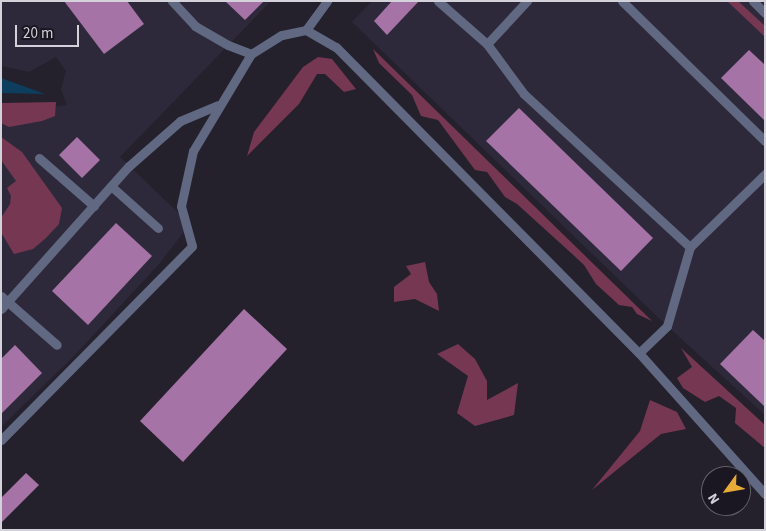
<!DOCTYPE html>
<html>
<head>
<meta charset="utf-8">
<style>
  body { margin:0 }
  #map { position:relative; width:766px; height:531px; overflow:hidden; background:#24202c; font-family:"Source Sans 3",sans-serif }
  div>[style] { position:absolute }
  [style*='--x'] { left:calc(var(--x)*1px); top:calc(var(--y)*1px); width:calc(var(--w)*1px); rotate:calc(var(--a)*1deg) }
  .built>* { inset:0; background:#2e293a }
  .forest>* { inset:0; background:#763752 }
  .water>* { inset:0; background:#0d3e5e }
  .building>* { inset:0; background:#a573a5 }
  .service>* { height:9px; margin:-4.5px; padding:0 4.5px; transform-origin:4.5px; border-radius:4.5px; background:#606882 }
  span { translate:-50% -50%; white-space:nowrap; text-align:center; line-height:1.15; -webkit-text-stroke:5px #1a1722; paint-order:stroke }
  .frame { position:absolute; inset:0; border:2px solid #d3d1d9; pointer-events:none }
  .north { position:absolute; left:701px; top:466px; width:50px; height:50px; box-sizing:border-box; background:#1a1722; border:1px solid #64616b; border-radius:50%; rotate:238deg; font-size:14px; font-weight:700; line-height:20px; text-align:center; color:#d3d1d9 }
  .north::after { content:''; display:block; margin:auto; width:18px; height:22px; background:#e8ab37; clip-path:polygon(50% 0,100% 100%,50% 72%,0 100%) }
  .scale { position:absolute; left:15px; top:25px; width:64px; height:22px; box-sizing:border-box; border:2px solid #d3d1d9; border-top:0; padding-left:6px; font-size:15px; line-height:18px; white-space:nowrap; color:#d3d1d9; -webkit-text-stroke:4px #1a1722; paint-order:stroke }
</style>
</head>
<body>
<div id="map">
  <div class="built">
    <div style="clip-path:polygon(1px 1px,271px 1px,120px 157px,190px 224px,159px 264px,74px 356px,1px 427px,1px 114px,67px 105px,61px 89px,66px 71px,56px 57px,29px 72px,1px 66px)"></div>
    <div style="clip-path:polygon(372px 1px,765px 1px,765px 415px,667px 326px,352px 22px)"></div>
  </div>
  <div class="forest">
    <div style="clip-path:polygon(727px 1px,738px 1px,765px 26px,765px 37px)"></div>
    <div style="clip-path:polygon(373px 49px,652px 321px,637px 314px,632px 307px,619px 305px,596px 284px,584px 265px,570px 252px,517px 204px,505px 197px,487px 172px,475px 170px,438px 120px,421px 116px,412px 95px,379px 63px)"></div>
    <div style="clip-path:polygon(318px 57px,332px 59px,356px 89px,344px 92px,325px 74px,317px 74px,299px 104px,247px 156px,254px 132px,303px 67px)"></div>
    <div style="clip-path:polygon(56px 102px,55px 116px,42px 121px,9px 127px,1px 123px,1px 103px)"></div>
    <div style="clip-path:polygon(1px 137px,22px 152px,62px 208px,59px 224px,46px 238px,33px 249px,14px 254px,2px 234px,1px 218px,10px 204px,11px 196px,7px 188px,16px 181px,1px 160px)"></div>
    <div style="clip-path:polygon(425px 262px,429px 282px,437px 294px,439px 311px,415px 299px,394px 302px,394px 287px,411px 274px,406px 266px)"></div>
    <div style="clip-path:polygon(458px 344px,475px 359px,487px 381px,487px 400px,518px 383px,514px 415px,475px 426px,457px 413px,468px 376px,437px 354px)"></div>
    <div style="clip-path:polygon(681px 348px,765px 425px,765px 448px,735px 423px,736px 408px,719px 396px,705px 402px,683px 388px,677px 378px,692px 367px)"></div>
    <div style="clip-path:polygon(650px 400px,677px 412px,686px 429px,661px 434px,592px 490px,640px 431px)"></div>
  </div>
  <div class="water">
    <div style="clip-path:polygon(1px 78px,45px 94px,1px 93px)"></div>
  </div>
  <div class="building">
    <div style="clip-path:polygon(64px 1px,127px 1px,144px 24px,104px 54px)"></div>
    <div style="clip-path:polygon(225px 1px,264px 1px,245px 20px)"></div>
    <div style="clip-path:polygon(392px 1px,419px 1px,387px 35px,374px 21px)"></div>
    <div style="clip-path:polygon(749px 50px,765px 65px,765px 121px,721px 78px)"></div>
    <div style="clip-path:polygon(519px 108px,653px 238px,621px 271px,486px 141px)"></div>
    <div style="clip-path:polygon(77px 137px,100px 160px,82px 178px,59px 155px)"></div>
    <div style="clip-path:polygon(116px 223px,152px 256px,88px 325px,52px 291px)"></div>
    <div style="clip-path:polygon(244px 309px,287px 349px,183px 462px,140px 421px)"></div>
    <div style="clip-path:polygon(753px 330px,765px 341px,765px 407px,720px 364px)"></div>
    <div style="clip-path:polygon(15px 345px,42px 373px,1px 414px,1px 359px)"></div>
    <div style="clip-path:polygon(26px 473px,39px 485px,1px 523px,1px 498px)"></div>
  </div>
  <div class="service">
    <div style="--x:172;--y:1;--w:34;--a:47"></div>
    <div style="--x:195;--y:26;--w:38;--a:30"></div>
    <div style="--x:228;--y:45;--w:25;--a:21"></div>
    <div style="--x:438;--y:1;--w:65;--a:41.3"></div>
    <div style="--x:487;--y:44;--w:62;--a:53.5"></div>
    <div style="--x:524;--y:94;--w:226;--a:42.7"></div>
    <div style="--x:622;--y:1;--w:200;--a:44.4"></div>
    <div style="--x:753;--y:1;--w:17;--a:45"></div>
    <div style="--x:306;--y:30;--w:36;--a:-54"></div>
    <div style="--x:487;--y:44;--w:59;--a:-47.1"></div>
    <div style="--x:39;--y:158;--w:73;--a:41.1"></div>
    <div style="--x:111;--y:186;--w:63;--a:41.8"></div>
    <div style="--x:1;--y:296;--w:74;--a:41.2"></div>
    <div style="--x:1;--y:309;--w:192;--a:-48.2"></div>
    <div style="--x:129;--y:166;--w:68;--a:-41.4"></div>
    <div style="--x:180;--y:121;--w:41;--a:-22.8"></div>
    <div style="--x:639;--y:353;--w:39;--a:-44"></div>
    <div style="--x:667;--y:326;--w:82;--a:-73.8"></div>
    <div style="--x:690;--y:247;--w:105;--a:-44.2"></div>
    <div style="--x:1;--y:440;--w:272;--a:-45.4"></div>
    <div style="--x:192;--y:246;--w:41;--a:-105.4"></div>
    <div style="--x:181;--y:206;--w:56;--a:-77.7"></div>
    <div style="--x:193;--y:151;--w:113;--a:-59.1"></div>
    <div style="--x:251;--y:54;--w:36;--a:-32"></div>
    <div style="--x:282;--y:35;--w:25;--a:-12"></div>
    <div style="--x:306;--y:30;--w:34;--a:30"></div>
    <div style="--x:336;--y:47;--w:431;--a:45.3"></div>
    <div style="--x:639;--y:353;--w:189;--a:48.2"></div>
  </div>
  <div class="frame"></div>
  <div class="north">N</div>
  <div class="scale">20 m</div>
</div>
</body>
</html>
